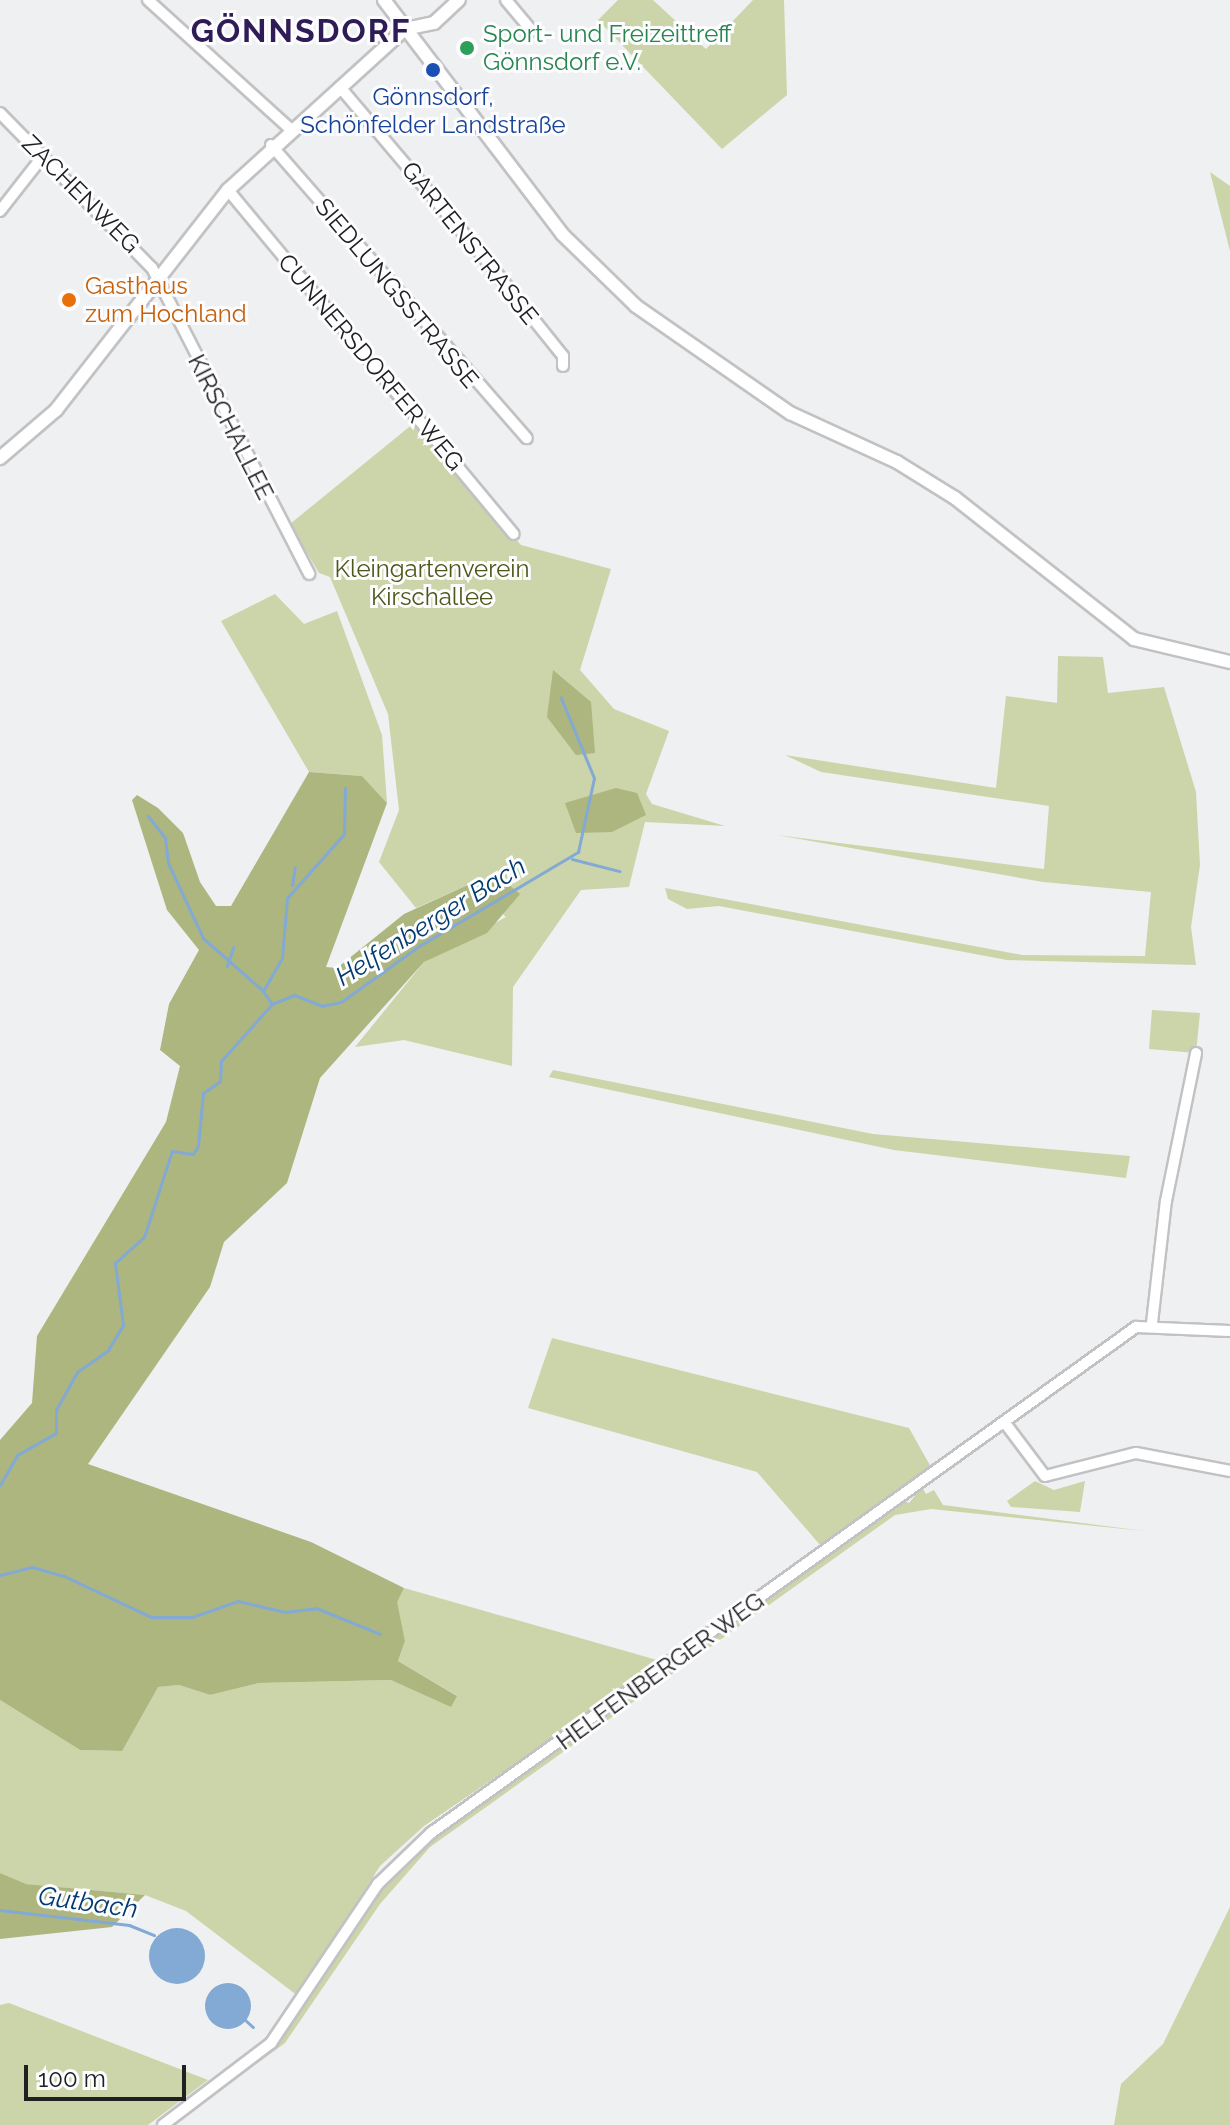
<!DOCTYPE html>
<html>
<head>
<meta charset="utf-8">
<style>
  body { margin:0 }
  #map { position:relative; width:1230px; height:2125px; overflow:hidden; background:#eff0f2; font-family:Raleway,sans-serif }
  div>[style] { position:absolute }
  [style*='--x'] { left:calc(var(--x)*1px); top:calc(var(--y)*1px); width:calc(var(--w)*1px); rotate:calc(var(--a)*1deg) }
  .green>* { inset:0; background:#ccd4a9 }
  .forest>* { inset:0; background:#acb67e }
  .water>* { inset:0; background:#83a9d5 }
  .round { border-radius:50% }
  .stream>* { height:3px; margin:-1.5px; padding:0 1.5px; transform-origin:1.5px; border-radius:1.5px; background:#83a9d5 }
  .roads { filter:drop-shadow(2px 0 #c2c2c4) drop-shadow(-2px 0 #c2c2c4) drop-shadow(0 2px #c2c2c4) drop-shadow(0 -2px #c2c2c4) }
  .minor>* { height:10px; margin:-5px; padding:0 5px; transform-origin:5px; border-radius:5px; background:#fff }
  .tertiary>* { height:12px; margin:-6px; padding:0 6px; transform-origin:6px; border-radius:6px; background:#fff }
  .dots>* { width:22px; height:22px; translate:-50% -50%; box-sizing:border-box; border:4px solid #fdfdff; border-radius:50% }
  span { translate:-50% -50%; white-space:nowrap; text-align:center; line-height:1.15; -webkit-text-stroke:6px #fdfdff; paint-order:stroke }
  .leisure-label { font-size:24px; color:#27864d }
  .left { translate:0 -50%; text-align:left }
  .transit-label { font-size:24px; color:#164399 }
  .street-label { font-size:24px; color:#202021 }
  .food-label { font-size:24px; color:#c56008 }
  .park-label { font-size:24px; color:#4f5718 }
  .water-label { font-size:26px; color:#003b70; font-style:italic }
  .district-label { font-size:32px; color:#2f1c56; font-weight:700; letter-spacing:2px }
  .scale { position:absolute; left:24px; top:2065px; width:162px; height:36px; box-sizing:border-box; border:4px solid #202021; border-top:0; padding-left:10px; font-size:24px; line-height:28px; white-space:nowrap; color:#202021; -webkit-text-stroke:6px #fdfdff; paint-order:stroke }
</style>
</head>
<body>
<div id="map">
  <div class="green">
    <div style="clip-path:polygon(618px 0,653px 0,706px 49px,753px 0,784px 0,787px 95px,722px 149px,598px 20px)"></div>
    <div style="clip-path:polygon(1210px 172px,1230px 186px,1230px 251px)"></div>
    <div style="clip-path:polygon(414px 423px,521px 545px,611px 569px,580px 670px,614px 709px,669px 731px,646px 794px,652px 804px,725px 826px,645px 822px,629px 887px,581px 890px,513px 987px,512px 1066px,404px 1040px,355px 1047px,424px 962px,506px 917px,470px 884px,416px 908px,379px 862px,399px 810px,388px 714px,330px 577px,319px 573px,290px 524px)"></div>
    <div style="clip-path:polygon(275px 594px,304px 624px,337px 611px,382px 735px,387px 803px,362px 776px,309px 772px,221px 621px)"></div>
    <div style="clip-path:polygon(1058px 656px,1103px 657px,1108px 693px,1164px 687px,1196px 792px,1200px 865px,1191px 927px,1196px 965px,1007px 960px,719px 906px,687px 909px,668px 899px,665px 888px,1022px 955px,1145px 956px,1151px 892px,1043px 882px,777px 835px,1044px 869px,1049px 806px,821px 772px,785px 755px,996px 788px,1006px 696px,1057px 703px)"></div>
    <div style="clip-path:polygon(1152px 1010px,1200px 1013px,1196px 1053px,1149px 1049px)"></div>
    <div style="clip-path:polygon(553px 1070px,873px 1134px,1130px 1156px,1126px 1178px,894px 1150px,549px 1077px)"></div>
    <div style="clip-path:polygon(552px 1338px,909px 1428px,932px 1469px,821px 1546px,757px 1472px,528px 1408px)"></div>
    <div style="clip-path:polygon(1035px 1481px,1054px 1490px,1085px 1481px,1080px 1512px,1011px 1507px,1007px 1501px)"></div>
    <div style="clip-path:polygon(922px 1487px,926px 1494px,934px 1490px,943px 1505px,1144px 1531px,931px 1509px,895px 1515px,430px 1847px,380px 1904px,285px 2043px,172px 2125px,280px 2040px,384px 1883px,429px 1839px,903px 1500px,909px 1503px)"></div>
    <div style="clip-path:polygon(404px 1588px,664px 1662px,424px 1826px,380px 1866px,298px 1996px,186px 1911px,145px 1895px,25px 1884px,0 1873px,0 1700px,80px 1750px,121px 1751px,157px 1687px,179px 1685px,210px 1695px,259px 1683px,391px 1680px,451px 1706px,456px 1695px,398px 1661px,405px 1641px,396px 1602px)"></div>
    <div style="clip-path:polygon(1230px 1907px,1230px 2125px,1114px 2125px,1121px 2084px,1163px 2044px)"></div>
    <div style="clip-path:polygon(9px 2003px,208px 2080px,148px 2125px,0 2125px,0 2005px)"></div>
  </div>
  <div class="forest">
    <div style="clip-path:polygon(553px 670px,591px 702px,595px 753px,576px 755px,547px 717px)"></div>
    <div style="clip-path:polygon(309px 772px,362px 776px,387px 803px,326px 967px,337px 968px,404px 914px,470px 884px,503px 880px,520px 894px,487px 933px,424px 962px,320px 1078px,287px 1183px,224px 1242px,210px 1287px,88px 1464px,311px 1542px,404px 1588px,397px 1602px,405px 1641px,398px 1661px,457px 1696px,451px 1707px,391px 1680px,259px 1683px,210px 1695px,179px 1685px,158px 1687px,122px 1751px,80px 1750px,0 1700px,0 1440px,32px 1403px,37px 1336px,166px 1122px,180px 1066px,160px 1050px,169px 1004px,199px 950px,167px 910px,132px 800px,137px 795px,158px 808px,183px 833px,200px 882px,216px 906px,231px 906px)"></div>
    <div style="clip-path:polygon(616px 788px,637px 793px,646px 815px,612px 832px,576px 833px,565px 803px)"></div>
    <div style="clip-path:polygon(0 1873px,26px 1884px,145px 1895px,112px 1927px,0 1939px)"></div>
  </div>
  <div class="water">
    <div class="round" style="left:149px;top:1928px;width:56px;height:56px"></div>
    <div class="round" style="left:205px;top:1983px;width:46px;height:46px"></div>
  </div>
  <div class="stream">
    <div style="--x:148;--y:816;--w:28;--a:52"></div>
    <div style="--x:165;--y:838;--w:25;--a:83"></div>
    <div style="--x:168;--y:863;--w:83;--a:65"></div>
    <div style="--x:203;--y:938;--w:79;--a:41.4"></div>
    <div style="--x:572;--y:859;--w:49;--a:14.3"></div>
    <div style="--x:292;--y:885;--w:18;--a:-81"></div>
    <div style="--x:227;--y:966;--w:20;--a:-72"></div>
    <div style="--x:272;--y:1004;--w:16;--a:-125"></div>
    <div style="--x:263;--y:991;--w:38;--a:-60"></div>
    <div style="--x:282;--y:958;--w:60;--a:-85.2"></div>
    <div style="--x:287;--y:898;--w:86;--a:-48.3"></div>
    <div style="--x:344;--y:834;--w:46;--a:-88.8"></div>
    <div style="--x:0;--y:1485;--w:34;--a:-60"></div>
    <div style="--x:17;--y:1455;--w:45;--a:-29.4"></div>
    <div style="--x:56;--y:1433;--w:23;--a:-90"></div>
    <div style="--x:56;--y:1410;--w:43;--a:-61.1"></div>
    <div style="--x:77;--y:1372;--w:38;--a:-35"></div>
    <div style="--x:108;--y:1350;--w:29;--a:-59"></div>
    <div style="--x:123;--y:1325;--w:63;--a:-97.4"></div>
    <div style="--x:115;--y:1263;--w:39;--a:-42"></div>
    <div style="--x:144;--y:1237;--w:90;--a:-72"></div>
    <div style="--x:172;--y:1151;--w:21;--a:8"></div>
    <div style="--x:193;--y:1154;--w:9;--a:-58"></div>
    <div style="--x:198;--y:1146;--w:53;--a:-84.6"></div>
    <div style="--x:203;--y:1093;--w:21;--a:-35"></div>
    <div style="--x:220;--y:1081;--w:20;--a:-87"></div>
    <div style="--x:221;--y:1061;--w:76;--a:-48.2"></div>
    <div style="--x:272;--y:1004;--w:24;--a:-22"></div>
    <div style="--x:294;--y:995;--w:30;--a:21"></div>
    <div style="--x:322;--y:1006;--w:19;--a:-12"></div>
    <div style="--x:341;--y:1002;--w:96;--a:-35.7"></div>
    <div style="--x:419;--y:946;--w:185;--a:-30.6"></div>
    <div style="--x:578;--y:852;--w:76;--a:-77.8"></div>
    <div style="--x:594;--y:778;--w:87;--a:-112.4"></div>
    <div style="--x:0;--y:1575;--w:33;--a:-14"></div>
    <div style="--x:32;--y:1567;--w:33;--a:16"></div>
    <div style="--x:64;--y:1576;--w:96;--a:25.2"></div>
    <div style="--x:151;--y:1617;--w:41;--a:0"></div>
    <div style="--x:192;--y:1617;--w:49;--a:-19.2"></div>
    <div style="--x:238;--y:1601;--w:48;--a:13.2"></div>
    <div style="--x:285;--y:1612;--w:31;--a:-7"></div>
    <div style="--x:316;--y:1608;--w:69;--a:22.1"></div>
    <div style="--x:0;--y:1910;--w:130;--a:6.6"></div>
    <div style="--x:129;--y:1925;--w:27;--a:22"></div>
    <div style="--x:244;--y:2019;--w:12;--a:42"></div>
  </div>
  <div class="roads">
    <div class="minor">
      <div style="--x:148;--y:0;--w:190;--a:42.2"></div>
      <div style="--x:506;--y:0;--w:40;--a:50"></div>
      <div style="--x:340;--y:87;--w:226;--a:49.8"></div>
      <div style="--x:486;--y:260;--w:123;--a:51.3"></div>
      <div style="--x:563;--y:356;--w:10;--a:90"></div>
      <div style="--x:0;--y:113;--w:217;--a:45.6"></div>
      <div style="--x:152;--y:268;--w:344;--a:62.8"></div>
      <div style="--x:271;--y:145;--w:389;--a:48.9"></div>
      <div style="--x:228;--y:190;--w:447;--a:50.3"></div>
      <div style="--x:0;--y:211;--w:70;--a:-52"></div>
      <div style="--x:1152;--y:1323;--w:123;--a:-83.5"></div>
      <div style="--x:1166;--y:1201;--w:151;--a:-78.5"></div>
      <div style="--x:1005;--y:1423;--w:66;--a:53"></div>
      <div style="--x:1045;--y:1476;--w:94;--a:-14.2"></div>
      <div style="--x:1136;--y:1453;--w:96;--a:10.8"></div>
      <div style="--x:163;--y:2125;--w:136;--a:-37.2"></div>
      <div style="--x:271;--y:2043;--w:192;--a:-56.1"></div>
      <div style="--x:378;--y:1884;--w:74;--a:-43.9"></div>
      <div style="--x:431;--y:1833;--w:868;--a:-35.67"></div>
      <div style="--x:1136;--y:1327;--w:94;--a:2.4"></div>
    </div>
    <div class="tertiary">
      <div style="--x:384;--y:0;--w:294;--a:52.7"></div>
      <div style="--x:562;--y:234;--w:103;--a:44.2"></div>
      <div style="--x:636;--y:306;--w:188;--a:34.8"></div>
      <div style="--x:790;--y:413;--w:118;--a:24.6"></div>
      <div style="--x:897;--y:462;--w:68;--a:31.8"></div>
      <div style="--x:955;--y:498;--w:228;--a:38.2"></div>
      <div style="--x:1134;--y:639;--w:99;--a:13.5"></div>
      <div style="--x:405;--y:29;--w:30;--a:-12"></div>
      <div style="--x:434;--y:23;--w:34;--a:-43"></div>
      <div style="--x:0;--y:458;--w:74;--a:-40.6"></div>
      <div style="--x:56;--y:410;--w:279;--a:-52"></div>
      <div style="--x:228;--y:190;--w:239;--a:-42.3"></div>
    </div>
  </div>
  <div class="dots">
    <div style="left:467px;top:48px;background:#2e9e5b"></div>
    <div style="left:433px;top:70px;background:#1a4fb4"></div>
    <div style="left:69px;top:300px;background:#e8710a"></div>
  </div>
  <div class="leisure-label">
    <span class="left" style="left:483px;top:48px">Sport- und Freizeittreff<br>Gönnsdorf e.V.</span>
  </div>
  <div class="transit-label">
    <span style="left:433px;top:111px">Gönnsdorf,<br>Schönfelder Landstraße</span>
  </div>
  <div class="street-label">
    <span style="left:81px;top:194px;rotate:45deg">ZACHENWEG</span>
    <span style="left:470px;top:243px;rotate:51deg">GARTENSTRASSE</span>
    <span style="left:397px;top:293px;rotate:50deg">SIEDLUNGSSTRASSE</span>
    <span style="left:371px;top:362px;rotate:50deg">CUNNERSDORFER WEG</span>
    <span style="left:231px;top:427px;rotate:63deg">KIRSCHALLEE</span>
    <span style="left:660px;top:1671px;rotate:-36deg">HELFENBERGER WEG</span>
  </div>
  <div class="food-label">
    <span class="left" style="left:85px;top:300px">Gasthaus<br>zum Hochland</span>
  </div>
  <div class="park-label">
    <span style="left:432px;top:583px">Kleingartenverein<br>Kirschallee</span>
  </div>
  <div class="water-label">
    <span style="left:431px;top:922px;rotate:-32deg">Helfenberger Bach</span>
    <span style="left:88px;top:1903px;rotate:8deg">Gutbach</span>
  </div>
  <div class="district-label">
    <span style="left:301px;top:31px">GÖNNSDORF</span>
  </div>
  <div class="scale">100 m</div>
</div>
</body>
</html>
